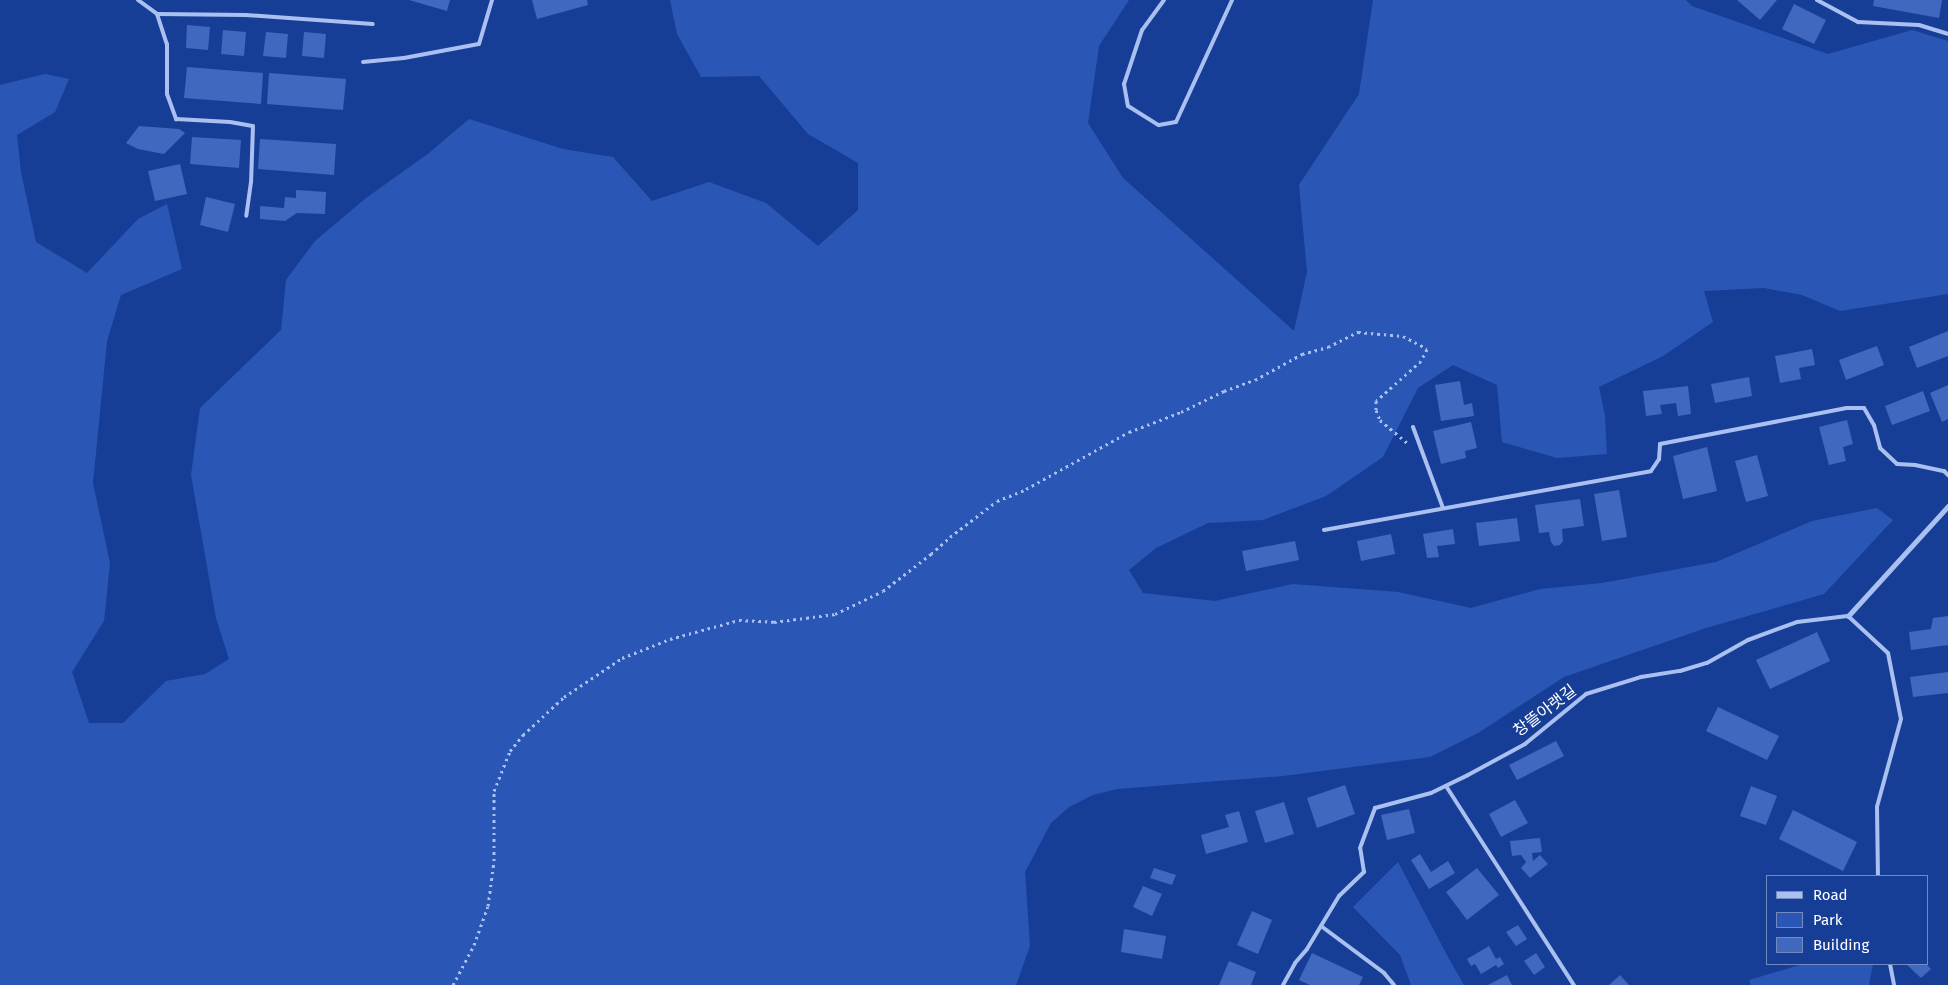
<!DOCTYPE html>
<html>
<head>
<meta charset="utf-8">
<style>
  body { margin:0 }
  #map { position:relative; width:1948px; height:985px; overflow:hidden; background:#173e96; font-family:"Fira Sans","Noto Sans KR",sans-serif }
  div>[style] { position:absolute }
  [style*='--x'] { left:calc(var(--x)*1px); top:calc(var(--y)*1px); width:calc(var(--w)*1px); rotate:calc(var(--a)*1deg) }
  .green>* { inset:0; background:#2a57b5 }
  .building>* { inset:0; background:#3f68be }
  .path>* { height:3px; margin-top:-1.5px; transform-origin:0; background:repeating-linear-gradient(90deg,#a9c0f1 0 2.5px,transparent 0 6.5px) }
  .service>* { height:4px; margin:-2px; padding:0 2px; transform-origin:2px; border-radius:2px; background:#a9c0f1 }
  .minor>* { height:5px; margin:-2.5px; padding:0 2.5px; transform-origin:2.5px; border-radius:2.5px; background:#a9c0f1 }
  span { translate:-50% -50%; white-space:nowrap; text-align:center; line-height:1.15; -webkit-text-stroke:4px #173e96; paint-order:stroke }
  .street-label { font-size:16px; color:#fff }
  .legend { position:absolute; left:1766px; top:875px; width:162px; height:90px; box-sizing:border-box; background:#173e96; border:1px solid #748bc0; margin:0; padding:6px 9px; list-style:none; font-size:15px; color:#fff }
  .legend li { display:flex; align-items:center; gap:10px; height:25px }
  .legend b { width:25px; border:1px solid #748bc0 }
</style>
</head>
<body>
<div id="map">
  <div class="green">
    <div style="clip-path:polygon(670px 0,1129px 0,1099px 46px,1088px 123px,1123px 178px,1294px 331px,1307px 272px,1299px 185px,1359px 94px,1373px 0,1686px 0,1692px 6px,1828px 54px,1912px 30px,1948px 41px,1948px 294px,1840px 311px,1802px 295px,1764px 288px,1704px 291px,1713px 322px,1663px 356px,1599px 387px,1605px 416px,1607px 454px,1557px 458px,1502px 442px,1497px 385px,1453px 365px,1418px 388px,1383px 457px,1326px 496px,1263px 520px,1208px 523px,1156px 548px,1129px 570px,1143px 593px,1215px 601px,1293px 584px,1398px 592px,1471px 608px,1540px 589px,1602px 583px,1716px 562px,1812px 521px,1877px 508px,1893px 520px,1824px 594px,1706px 628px,1564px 677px,1478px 733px,1430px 757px,1283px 776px,1117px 789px,1093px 795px,1069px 807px,1051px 823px,1025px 872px,1030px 946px,1016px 985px,0 985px,0 85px,45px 74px,69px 79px,55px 112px,17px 135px,21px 172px,36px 242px,87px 273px,138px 219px,167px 204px,182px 269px,121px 295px,107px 341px,93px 483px,110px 563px,104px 621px,72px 672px,89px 723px,123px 723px,166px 681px,205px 674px,229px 659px,216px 618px,191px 475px,200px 408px,281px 330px,286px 280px,315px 241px,366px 198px,429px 153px,469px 119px,563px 149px,613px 157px,652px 201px,709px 182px,766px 203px,818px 246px,858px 210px,858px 163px,808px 134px,759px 76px,701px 77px,677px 34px)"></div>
    <div style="clip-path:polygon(1398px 862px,1448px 957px,1464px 985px,1411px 985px,1400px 955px,1353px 907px)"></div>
    <div style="clip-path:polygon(1803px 964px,1873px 964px,1869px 985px,1751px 985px,1749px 980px)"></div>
  </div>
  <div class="building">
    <div style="clip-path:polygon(409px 0,450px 0,447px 11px)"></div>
    <div style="clip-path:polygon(532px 0,587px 0,588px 5px,537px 19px)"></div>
    <div style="clip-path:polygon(1737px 0,1777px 0,1760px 20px)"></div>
    <div style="clip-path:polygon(1874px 0,1942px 0,1939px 18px,1873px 6px)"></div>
    <div style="clip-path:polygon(1794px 4px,1826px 20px,1814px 44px,1782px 29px)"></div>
    <div style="clip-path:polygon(187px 25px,210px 27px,208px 50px,186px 48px)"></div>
    <div style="clip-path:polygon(223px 30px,246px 32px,244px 56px,221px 54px)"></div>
    <div style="clip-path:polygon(266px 32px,288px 34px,286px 58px,263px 56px)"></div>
    <div style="clip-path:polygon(304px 32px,326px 34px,324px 58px,302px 56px)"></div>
    <div style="clip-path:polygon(187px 67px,263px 73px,261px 104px,184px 98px)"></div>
    <div style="clip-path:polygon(269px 73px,346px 79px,343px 110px,267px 104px)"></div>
    <div style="clip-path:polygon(139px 126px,179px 129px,185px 133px,164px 154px,138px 149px,126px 143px)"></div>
    <div style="clip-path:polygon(192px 137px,241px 140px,239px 168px,190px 164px)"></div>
    <div style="clip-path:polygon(260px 139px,336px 144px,334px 175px,258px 169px)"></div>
    <div style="clip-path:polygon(180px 164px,187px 194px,155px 201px,148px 171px)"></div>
    <div style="clip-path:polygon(296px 190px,326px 192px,325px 214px,297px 213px,285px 221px,260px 219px,260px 206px,284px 208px,285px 197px,296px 198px)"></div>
    <div style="clip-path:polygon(206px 197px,235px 204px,228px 232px,200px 225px)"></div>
    <div style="clip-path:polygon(1948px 331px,1948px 356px,1917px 368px,1909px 347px)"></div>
    <div style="clip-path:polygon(1877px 346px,1884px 365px,1846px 380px,1839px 360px)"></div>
    <div style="clip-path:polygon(1812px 349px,1815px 365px,1799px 368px,1801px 379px,1780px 383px,1775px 356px)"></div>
    <div style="clip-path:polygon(1749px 377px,1752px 396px,1715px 403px,1711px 384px)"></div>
    <div style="clip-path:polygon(1460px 381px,1464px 405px,1472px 403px,1474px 416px,1441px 421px,1435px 385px)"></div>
    <div style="clip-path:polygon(1948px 385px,1948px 419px,1942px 422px,1930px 393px)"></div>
    <div style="clip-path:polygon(1688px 386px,1691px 414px,1678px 416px,1676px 403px,1660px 405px,1662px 414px,1646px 416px,1643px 391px)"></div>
    <div style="clip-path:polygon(1923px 391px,1930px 411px,1892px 425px,1885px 406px)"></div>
    <div style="clip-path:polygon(1847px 420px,1853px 444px,1843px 447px,1846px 461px,1829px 465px,1819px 427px)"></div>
    <div style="clip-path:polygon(1471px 422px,1477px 448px,1465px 451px,1466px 458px,1441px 464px,1433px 431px)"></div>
    <div style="clip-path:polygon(1707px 447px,1717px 491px,1683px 499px,1673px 456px)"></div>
    <div style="clip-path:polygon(1757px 455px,1768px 496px,1746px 502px,1735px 461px)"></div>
    <div style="clip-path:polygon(1619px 490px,1627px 537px,1602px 541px,1594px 494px)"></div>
    <div style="clip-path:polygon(1580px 499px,1584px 526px,1562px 529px,1563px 541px,1560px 545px,1554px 546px,1551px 542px,1549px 532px,1539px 533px,1535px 505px)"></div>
    <div style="clip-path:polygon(1517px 518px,1520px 541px,1479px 546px,1476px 523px)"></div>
    <div style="clip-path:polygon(1453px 529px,1455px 544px,1437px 546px,1439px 557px,1427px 558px,1423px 534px)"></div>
    <div style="clip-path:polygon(1391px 534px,1395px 554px,1361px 561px,1357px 541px)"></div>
    <div style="clip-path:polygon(1295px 541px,1299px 560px,1246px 571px,1242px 551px)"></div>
    <div style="clip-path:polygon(1948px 616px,1948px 645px,1911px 650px,1909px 632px,1931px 629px,1933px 618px)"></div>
    <div style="clip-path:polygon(1817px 632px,1830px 661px,1770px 689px,1756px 660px)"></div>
    <div style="clip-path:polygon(1948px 672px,1948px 693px,1913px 697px,1910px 677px)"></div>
    <div style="clip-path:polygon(1718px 707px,1779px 736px,1767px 760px,1706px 731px)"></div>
    <div style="clip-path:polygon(1556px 741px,1564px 756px,1517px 780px,1509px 765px)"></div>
    <div style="clip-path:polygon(1345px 785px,1355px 814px,1317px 828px,1307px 798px)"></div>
    <div style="clip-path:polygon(1751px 786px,1777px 796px,1766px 825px,1740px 816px)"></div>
    <div style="clip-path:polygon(1515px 800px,1528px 823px,1501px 837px,1489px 814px)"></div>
    <div style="clip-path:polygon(1284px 802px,1294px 834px,1265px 843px,1255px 811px)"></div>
    <div style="clip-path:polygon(1409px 809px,1415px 833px,1387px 840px,1381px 815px)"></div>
    <div style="clip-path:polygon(1793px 810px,1857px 842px,1843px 871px,1779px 839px)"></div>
    <div style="clip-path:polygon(1239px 811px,1248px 842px,1206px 854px,1201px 835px,1229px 827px,1225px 815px)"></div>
    <div style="clip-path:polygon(1540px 838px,1542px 852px,1532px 853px,1533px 861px,1540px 855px,1548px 864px,1530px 878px,1521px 868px,1526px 862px,1521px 855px,1512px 856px,1510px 841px)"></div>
    <div style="clip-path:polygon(1420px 854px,1431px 872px,1448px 861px,1455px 873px,1429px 889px,1411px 860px)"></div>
    <div style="clip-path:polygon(1154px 868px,1176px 875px,1172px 885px,1150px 878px)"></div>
    <div style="clip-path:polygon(1477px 868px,1499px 895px,1467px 920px,1446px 892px)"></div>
    <div style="clip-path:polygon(1143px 886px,1162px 894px,1152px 916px,1133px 907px)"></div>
    <div style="clip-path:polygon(1252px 911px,1272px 920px,1258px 954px,1237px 945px)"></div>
    <div style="clip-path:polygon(1518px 925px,1527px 939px,1516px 946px,1506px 932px)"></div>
    <div style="clip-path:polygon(1124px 929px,1166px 936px,1162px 959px,1121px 952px)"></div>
    <div style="clip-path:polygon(1489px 946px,1496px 959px,1500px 957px,1504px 964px,1498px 968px,1496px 965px,1481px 974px,1475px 964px,1471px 966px,1467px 959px)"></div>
    <div style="clip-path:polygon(1312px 953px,1363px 977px,1359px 985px,1310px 985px,1299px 980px)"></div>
    <div style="clip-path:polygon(1536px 953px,1545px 967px,1534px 975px,1524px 961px)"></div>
    <div style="clip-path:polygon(1229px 961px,1256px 972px,1251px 985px,1219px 985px)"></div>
    <div style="clip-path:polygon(1906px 964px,1926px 964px,1931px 969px,1921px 978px)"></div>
    <div style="clip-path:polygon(1507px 975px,1512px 985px,1488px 985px)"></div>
    <div style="clip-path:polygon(1620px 975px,1629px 985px,1609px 985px)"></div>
  </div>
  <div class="path">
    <div style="--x:453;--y:985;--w:45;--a:-62.3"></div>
    <div style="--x:474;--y:945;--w:41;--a:-70.3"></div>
    <div style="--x:488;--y:906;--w:45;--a:-82.4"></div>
    <div style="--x:494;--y:861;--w:70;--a:-90"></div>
    <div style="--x:494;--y:791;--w:43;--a:-68.2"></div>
    <div style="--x:510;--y:751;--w:21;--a:-51"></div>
    <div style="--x:523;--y:735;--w:56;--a:-42.8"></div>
    <div style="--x:564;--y:697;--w:70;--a:-33.9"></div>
    <div style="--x:622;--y:658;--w:52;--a:-21.6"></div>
    <div style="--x:670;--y:639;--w:72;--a:-15.4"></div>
    <div style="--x:739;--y:620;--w:35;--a:3"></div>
    <div style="--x:774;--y:622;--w:62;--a:-7.5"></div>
    <div style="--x:835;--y:614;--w:53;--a:-25.6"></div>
    <div style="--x:883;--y:591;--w:61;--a:-37.6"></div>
    <div style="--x:931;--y:554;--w:25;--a:-42"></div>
    <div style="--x:950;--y:537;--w:59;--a:-37.5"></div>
    <div style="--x:997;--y:501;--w:31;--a:-22"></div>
    <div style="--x:1026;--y:489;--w:118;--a:-29"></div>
    <div style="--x:1129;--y:432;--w:56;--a:-21"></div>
    <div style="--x:1181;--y:412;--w:48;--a:-26"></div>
    <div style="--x:1224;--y:391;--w:33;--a:-20"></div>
    <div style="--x:1255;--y:380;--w:54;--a:-29"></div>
    <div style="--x:1302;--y:354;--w:27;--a:-15"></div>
    <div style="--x:1328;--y:347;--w:34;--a:-27"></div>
    <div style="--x:1358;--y:332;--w:45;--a:5.1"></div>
    <div style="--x:1403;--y:336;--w:27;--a:28"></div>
    <div style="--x:1427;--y:349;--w:13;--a:117"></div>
    <div style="--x:1421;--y:361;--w:60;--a:138.4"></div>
    <div style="--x:1376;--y:401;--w:9;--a:90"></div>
    <div style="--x:1376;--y:410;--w:11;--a:68"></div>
    <div style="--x:1380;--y:420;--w:35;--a:40"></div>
  </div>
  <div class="service">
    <div style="--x:138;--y:0;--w:24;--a:36"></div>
    <div style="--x:157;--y:14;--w:32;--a:72"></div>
    <div style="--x:167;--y:44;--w:50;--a:90"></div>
    <div style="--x:167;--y:94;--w:27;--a:70"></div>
    <div style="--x:176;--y:119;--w:54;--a:3.2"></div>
    <div style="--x:230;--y:122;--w:23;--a:10"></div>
    <div style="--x:253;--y:126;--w:56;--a:92"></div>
    <div style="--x:251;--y:182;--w:34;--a:98"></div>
    <div style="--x:1164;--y:0;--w:37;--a:126"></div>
    <div style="--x:1142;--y:30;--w:57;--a:108.4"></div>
    <div style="--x:1124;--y:84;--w:22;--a:80"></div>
    <div style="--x:1128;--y:106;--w:36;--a:32"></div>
    <div style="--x:1159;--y:125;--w:17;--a:-10"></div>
    <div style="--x:1176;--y:122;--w:134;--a:-65.3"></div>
    <div style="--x:1817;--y:0;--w:47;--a:28.2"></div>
    <div style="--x:1858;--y:22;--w:61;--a:2.8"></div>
    <div style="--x:1919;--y:25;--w:30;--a:17"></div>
    <div style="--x:157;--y:14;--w:89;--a:0.6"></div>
    <div style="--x:246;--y:15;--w:127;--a:4.1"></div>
    <div style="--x:363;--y:62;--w:41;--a:-5.6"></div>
    <div style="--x:404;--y:58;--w:76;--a:-10.6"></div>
    <div style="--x:479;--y:44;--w:46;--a:-73.5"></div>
    <div style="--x:1413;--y:427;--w:86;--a:69.7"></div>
    <div style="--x:1324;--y:530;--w:332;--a:-10.2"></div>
    <div style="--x:1651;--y:471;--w:14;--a:-56"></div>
    <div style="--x:1659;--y:459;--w:15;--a:-86"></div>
    <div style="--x:1660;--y:444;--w:190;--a:-10.9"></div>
    <div style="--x:1847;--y:408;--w:17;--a:0"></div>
    <div style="--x:1864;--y:408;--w:20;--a:60"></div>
    <div style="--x:1874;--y:425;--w:24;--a:75"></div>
    <div style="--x:1880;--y:448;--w:23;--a:43"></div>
    <div style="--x:1897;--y:464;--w:18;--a:3"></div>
    <div style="--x:1915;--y:465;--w:30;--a:12"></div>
    <div style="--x:1944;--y:471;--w:6;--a:45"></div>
    <div style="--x:1446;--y:786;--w:237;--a:57.3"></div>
    <div style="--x:1321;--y:926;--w:79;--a:36.7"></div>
    <div style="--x:1384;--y:973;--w:16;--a:50"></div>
    <div style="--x:1890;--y:964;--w:21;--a:79"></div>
    <div style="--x:1283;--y:985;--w:25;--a:-61"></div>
    <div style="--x:1295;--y:963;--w:18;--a:-49"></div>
    <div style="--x:1307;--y:949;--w:62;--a:-58.9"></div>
    <div style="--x:1339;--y:896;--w:35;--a:-44"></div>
    <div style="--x:1364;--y:872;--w:24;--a:-99"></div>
    <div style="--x:1360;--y:848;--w:43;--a:-69.4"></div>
    <div style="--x:1375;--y:808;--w:58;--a:-15"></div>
    <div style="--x:1431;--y:793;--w:41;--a:-25.9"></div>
    <div style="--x:1468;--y:775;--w:65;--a:-28.5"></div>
    <div style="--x:1525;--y:744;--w:79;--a:-39.3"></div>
    <div style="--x:1586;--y:694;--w:58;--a:-17.2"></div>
    <div style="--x:1641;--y:677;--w:39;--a:-9"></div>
    <div style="--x:1680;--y:671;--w:28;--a:-17"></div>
    <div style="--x:1707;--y:663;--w:47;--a:-29.3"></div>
    <div style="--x:1748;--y:640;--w:52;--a:-20.2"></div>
    <div style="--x:1797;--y:622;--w:51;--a:-6.7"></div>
    <div style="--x:1848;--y:616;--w:54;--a:42.8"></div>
    <div style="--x:1888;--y:653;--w:67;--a:78.9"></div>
    <div style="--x:1901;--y:719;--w:91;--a:105.3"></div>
    <div style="--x:1877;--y:807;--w:69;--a:89.2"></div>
  </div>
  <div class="minor">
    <div style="--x:1848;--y:616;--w:149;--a:-47.7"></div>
  </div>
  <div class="street-label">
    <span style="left:1545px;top:711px;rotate:-37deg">창뜰아랫길</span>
  </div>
  <ul class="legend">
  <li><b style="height:6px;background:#a9c0f1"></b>Road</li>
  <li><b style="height:14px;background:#2a57b5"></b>Park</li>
  <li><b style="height:14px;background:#3f68be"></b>Building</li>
  </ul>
</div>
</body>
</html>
